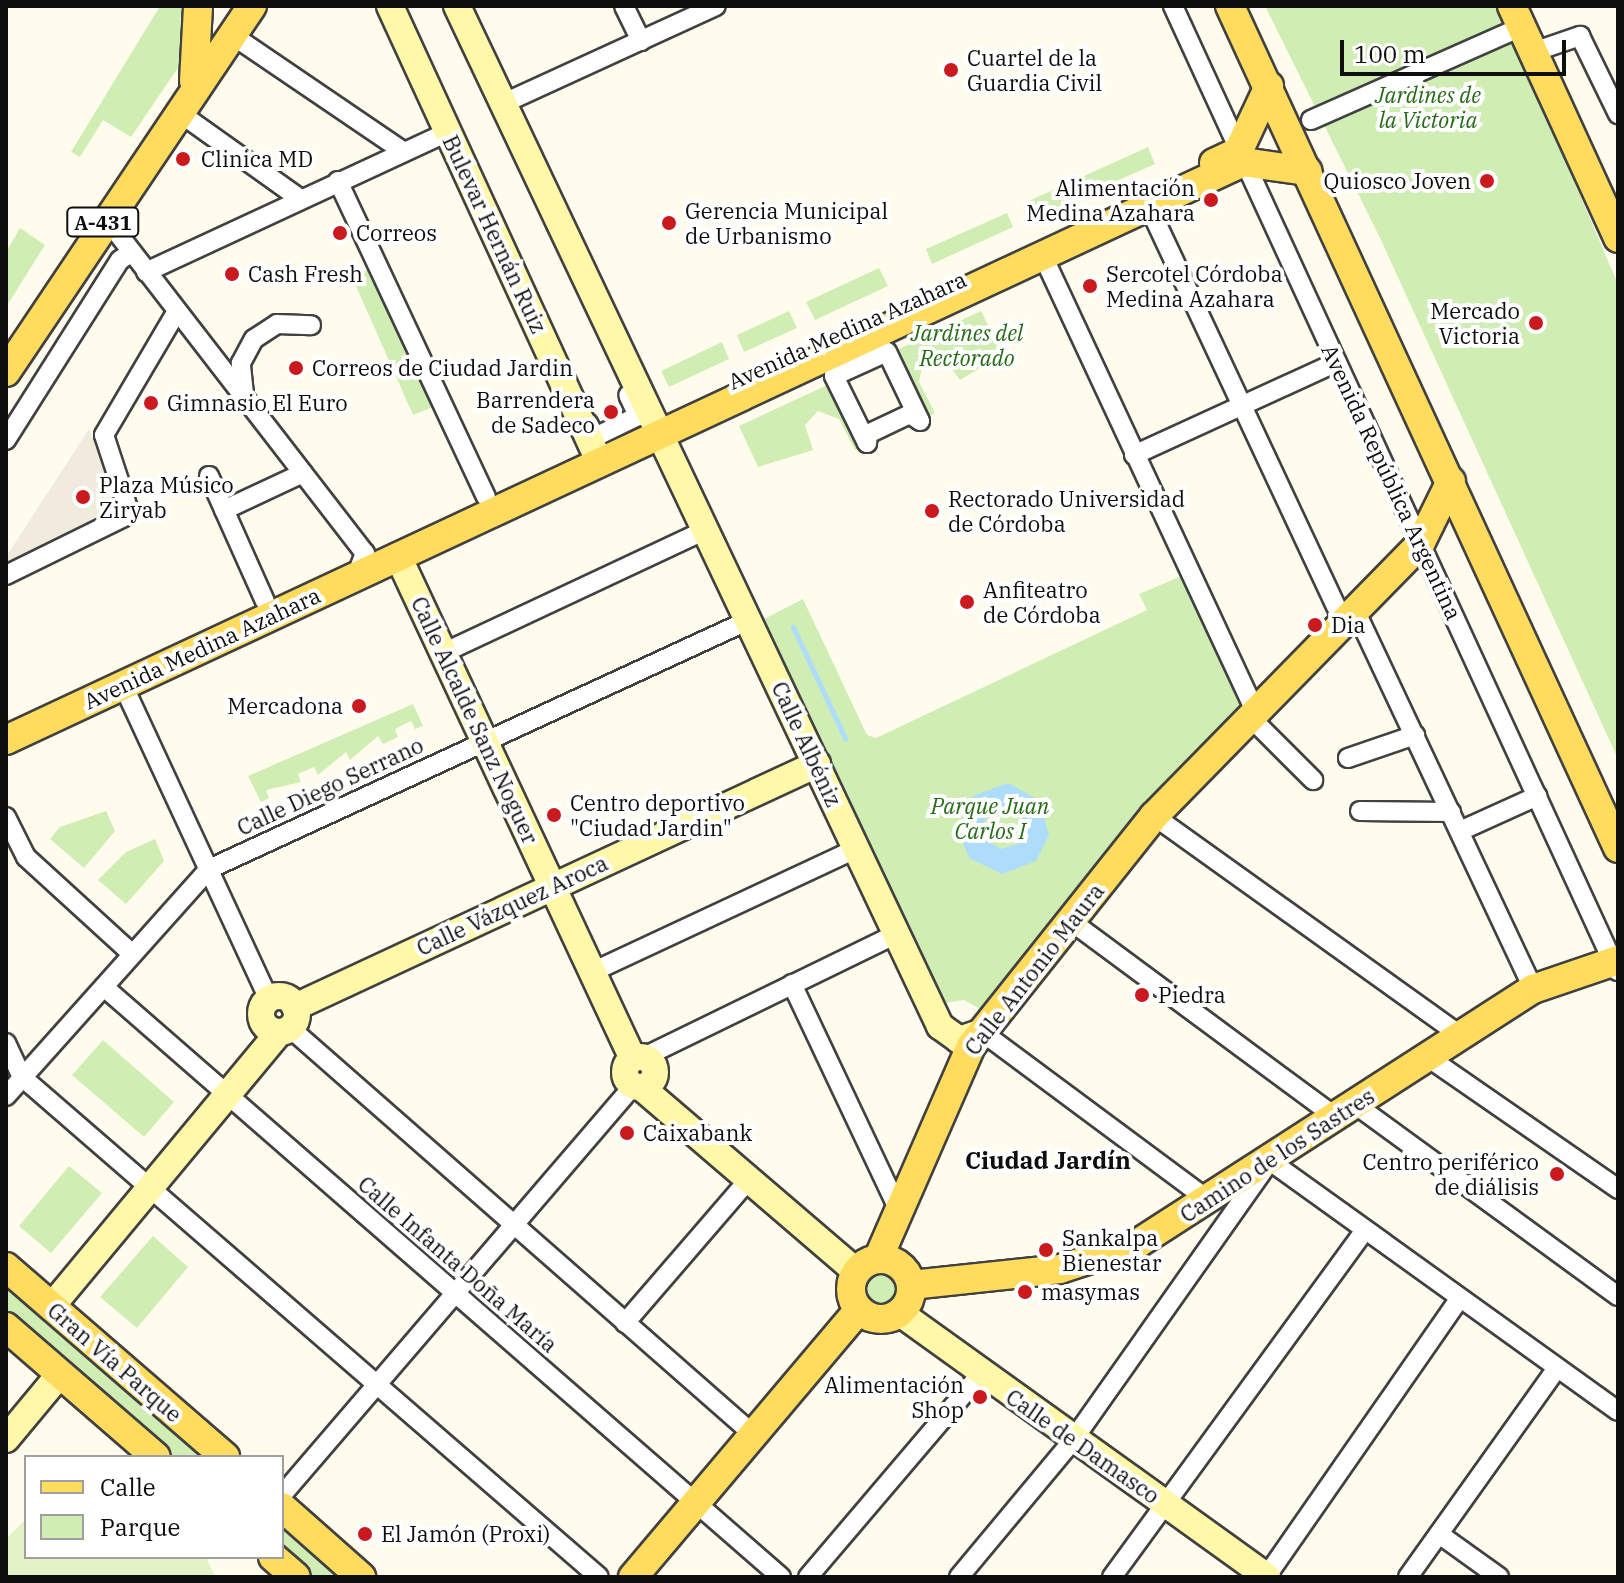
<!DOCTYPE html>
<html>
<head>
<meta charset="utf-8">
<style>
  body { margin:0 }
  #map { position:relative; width:1624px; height:1583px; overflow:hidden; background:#fffcee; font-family:"IBM Plex Serif",serif }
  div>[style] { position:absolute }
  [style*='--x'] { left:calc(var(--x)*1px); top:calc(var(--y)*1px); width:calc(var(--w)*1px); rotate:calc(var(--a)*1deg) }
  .green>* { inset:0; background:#d0edb4 }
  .round { border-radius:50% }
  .pitch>* { inset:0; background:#e3f3c7 }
  .plaza>* { inset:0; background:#f0ebdc }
  .water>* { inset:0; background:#aedcfb }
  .stream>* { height:5px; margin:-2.5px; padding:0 2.5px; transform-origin:2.5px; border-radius:2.5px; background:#aedcfb }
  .roads { filter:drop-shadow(2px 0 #414141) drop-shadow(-2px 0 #414141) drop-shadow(0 2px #414141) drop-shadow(0 -2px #414141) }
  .street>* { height:18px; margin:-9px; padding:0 9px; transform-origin:9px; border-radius:9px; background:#fff }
  .secondary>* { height:26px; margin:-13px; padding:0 13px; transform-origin:13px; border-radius:13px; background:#fff8a9 }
  .secondary>.ring { margin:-13px; padding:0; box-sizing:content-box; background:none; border:26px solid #fff8a9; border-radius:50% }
  .primary>* { height:28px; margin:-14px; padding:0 14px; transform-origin:14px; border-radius:14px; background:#ffdc5e }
  .primary>.ring { margin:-14px; padding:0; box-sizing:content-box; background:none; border:28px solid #ffdc5e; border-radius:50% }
  .dots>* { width:22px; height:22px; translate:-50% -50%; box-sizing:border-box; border:4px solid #fff; border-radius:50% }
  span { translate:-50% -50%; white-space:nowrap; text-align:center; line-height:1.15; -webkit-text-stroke:8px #fff; paint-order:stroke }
  .shield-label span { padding:2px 6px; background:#fff; border:2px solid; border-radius:6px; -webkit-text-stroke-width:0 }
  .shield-label { font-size:20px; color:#0e0e0e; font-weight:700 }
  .poi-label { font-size:22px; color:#0e0e0e }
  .left { translate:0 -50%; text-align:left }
  .right { translate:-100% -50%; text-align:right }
  .park-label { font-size:22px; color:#276b18; font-style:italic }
  .street-label { font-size:22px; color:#0e0e0e }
  .neighbourhood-label { font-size:24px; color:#0e0e0e; font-weight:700 }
  .frame { position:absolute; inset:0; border:8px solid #0e0e0e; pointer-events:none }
  .legend { position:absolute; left:24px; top:1455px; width:260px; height:104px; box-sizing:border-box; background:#fff; border:2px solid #9f9f9f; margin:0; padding:10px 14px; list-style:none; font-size:24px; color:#0e0e0e }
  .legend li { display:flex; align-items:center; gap:16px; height:40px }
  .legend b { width:40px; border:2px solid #9f9f9f }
  .scale { position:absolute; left:1340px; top:40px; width:226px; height:36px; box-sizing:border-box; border:4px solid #0e0e0e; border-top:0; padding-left:10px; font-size:24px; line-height:28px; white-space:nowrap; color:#0e0e0e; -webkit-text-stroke:6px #fff; paint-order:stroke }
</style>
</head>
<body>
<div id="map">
  <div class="green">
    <div style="clip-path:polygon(160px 6px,187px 6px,180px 18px,188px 53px,131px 137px,103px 120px,80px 157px,71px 152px)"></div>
    <div style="clip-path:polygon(1265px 6px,1497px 6px,1510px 32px,1618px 284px,1618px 759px,1380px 238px)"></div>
    <div style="clip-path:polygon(1148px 147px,1155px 164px,1038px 216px,1031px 200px)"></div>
    <div style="clip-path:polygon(1007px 213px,1013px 227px,932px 264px,926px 249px)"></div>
    <div style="clip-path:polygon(20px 228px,45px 245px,6px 307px,6px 252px)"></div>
    <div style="clip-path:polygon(879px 268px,888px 286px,815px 320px,806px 302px)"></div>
    <div style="clip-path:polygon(370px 269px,433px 407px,413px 415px,352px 277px)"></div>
    <div style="clip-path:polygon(789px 311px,797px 328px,744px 352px,737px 335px)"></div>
    <div style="clip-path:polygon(981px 311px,1003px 354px,960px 380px,945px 360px,923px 363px,919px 382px,935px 413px,920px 421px,888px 354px)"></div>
    <div style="clip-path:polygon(722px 342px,729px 359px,669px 387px,661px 371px)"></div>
    <div style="clip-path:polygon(836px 381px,867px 443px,855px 450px,839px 419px,818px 411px,805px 425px,813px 450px,758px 467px,739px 426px)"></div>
    <div style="clip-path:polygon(1184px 575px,1243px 706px,989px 1014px,964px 1000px,939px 1004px,764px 619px,803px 599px,867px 735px,876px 738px,1147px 610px,1139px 594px)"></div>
    <div style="clip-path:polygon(413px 704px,423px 726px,415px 729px,411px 721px,395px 729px,398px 737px,383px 744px,378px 736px,350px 760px,346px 752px,318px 775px,314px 767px,298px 774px,301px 782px,266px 790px,269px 798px,261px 802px,248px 776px)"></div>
    <div style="clip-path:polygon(106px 811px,115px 831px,84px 868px,50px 839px,60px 827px)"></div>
    <div style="clip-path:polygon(155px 839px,164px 861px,126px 904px,98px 880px,126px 852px)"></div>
    <div style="clip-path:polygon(103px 1040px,174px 1102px,144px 1137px,72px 1075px)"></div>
    <div style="clip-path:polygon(69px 1166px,102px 1193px,51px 1253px,19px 1226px)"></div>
    <div style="clip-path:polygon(153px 1236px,188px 1267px,137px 1328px,100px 1297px)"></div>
    <div class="round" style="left:864px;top:1272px;width:36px;height:36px"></div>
    <div style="clip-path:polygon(6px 1281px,211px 1457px,171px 1457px,6px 1314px)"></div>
    <div style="clip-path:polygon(282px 1518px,350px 1577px,310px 1577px,282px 1553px)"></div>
  </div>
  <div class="pitch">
    <div style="clip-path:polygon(26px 1519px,26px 1557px,206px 1557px,215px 1577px,6px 1577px,6px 1539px)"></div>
  </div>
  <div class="plaza">
    <div style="clip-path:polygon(89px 429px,123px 508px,6px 567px,6px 557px)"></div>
  </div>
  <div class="water">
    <div style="clip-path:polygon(evenodd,1008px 783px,1039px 800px,1049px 835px,1036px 861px,1002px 874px,969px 858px,958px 830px,973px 796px,1008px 783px,1009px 807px,1022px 817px,1025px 831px,1018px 844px,1001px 849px,986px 840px,983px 823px,993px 810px,1009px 807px)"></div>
  </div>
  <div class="stream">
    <div style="--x:793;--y:627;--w:123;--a:64.9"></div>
  </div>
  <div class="roads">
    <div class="street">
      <div style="--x:624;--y:6;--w:39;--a:64"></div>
      <div style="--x:1173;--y:6;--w:1062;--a:65.29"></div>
      <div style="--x:232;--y:35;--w:207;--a:34.2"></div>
      <div style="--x:1533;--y:52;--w:50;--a:-18.8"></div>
      <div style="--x:1580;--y:36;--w:87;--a:64"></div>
      <div style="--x:502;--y:104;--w:235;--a:-24.6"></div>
      <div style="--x:177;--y:111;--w:150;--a:35.5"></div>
      <div style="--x:1311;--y:120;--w:218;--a:-23.9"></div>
      <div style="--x:338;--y:181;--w:349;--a:64.9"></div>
      <div style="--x:1148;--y:205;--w:460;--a:64.9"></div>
      <div style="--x:105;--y:217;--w:425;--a:52.3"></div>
      <div style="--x:365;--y:553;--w:25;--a:111"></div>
      <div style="--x:1043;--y:256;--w:504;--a:65.01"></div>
      <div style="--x:146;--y:272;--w:333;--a:-24.9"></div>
      <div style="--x:887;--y:352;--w:76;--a:64.4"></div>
      <div style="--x:920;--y:421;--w:12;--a:-145"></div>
      <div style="--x:910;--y:414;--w:47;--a:154.5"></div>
      <div style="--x:868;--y:434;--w:9;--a:96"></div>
      <div style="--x:867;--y:443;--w:75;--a:-116.2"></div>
      <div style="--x:834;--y:376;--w:58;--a:-24.4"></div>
      <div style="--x:244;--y:394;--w:31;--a:-96"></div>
      <div style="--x:241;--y:363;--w:27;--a:-62"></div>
      <div style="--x:254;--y:339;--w:27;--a:-33"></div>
      <div style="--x:277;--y:324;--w:34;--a:2"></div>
      <div style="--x:588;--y:423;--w:16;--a:63"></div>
      <div style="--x:595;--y:437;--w:48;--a:-26"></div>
      <div style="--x:638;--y:416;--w:23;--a:-115"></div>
      <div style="--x:6;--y:440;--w:213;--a:-57.7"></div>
      <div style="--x:120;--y:260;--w:14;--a:-34"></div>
      <div style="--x:1134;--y:455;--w:223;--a:-24.6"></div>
      <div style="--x:209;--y:476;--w:137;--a:65.9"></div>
      <div style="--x:224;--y:510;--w:87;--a:-25.1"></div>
      <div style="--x:6;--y:575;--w:138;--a:-26.2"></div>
      <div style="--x:130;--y:514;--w:83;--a:-108.2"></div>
      <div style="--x:104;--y:435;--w:142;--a:-59.5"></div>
      <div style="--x:1355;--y:610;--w:419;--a:64.8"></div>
      <div style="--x:443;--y:653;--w:290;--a:-25.1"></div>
      <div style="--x:123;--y:685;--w:346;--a:65.1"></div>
      <div style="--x:1251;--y:718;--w:88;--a:45"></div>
      <div style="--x:1348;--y:758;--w:71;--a:-18.9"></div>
      <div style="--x:1360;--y:811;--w:91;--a:0.6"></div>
      <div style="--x:1154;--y:816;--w:380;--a:35.6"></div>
      <div style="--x:6;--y:817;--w:45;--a:63.4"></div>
      <div style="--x:26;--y:857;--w:142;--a:42.4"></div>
      <div style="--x:1460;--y:831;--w:85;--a:-24.4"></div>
      <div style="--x:1072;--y:922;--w:328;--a:36.5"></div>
      <div style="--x:592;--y:972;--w:291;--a:-25"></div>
      <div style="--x:792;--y:984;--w:246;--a:64.7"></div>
      <div style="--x:104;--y:987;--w:898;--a:41.07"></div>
      <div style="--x:290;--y:1028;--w:616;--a:41.25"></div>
      <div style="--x:982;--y:1032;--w:282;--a:36.6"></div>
      <div style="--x:6;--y:1043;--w:38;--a:65"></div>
      <div style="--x:22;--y:1077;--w:763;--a:40.91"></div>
      <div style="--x:644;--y:1057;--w:280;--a:-26"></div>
      <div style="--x:1429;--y:1058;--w:230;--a:34.7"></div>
      <div style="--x:6;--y:1096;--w:305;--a:-48.2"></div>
      <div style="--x:209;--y:869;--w:595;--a:-24.75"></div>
      <div style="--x:1356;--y:1105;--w:324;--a:36.1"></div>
      <div style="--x:625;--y:1323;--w:184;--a:-49.2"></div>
      <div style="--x:282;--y:1495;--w:539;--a:-49.36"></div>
      <div style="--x:1439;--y:1534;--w:74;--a:35.6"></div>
      <div style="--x:808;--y:1577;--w:265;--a:-49.6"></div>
      <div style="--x:959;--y:1577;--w:178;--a:-50.2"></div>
      <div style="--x:1073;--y:1440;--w:342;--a:-54.8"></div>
      <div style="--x:1270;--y:1161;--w:428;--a:35.7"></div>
      <div style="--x:1112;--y:1577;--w:427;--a:-53.9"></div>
      <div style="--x:1266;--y:1577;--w:338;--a:-55.2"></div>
      <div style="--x:1408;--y:1577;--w:257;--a:-54.5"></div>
    </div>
    <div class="secondary">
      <div style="--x:390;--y:6;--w:503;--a:65.32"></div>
      <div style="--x:457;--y:6;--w:1129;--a:64.66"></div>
      <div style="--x:940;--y:1026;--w:24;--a:36"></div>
      <div style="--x:959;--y:1040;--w:24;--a:-19"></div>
      <div style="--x:398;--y:556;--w:555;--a:64.96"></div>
      <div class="ring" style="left:261px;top:996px;width:10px;height:10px"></div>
      <div style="--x:295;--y:1007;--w:576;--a:-24.96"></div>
      <div class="ring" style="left:625px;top:1057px;width:4px;height:4px"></div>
      <div style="--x:641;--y:1087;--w:284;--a:40.6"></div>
      <div style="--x:51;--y:1307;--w:357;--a:-50.3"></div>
      <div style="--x:900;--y:1313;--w:452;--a:35.7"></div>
      <div style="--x:6;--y:1439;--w:85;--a:-50.3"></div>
    </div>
    <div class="primary">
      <div style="--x:1230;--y:6;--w:927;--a:65.26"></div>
      <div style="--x:1512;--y:6;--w:255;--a:65.4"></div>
      <div style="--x:194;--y:81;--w:75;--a:-86.9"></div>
      <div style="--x:1214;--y:163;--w:26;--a:-25"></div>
      <div style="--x:1238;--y:152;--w:73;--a:-64.8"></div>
      <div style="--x:6;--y:372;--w:441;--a:-56.1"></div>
      <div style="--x:6;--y:740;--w:1365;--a:-25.04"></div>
      <div style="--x:1243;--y:162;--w:65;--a:8"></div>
      <div class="ring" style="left:851px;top:1259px;width:32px;height:32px"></div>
      <div style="--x:878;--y:1259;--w:232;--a:-66.4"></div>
      <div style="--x:971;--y:1046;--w:294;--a:-51.5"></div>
      <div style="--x:1154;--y:816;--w:380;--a:-45.6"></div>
      <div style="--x:1420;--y:544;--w:70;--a:-63.8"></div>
      <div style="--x:6;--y:1267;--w:290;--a:40.9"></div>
      <div style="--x:911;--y:1285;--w:150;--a:-6.1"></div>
      <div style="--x:1060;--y:1269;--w:81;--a:-18"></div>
      <div style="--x:1137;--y:1244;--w:471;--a:-32.8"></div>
      <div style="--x:1533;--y:989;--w:90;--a:-18.8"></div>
      <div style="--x:6;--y:1327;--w:198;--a:40.9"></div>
      <div style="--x:282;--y:1507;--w:106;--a:41.5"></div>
      <div style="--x:273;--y:1557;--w:30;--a:41"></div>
      <div style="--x:633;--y:1577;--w:350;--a:-49.8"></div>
    </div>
  </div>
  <div class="dots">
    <div style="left:951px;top:70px;background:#ca1a1d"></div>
    <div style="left:183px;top:159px;background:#ca1a1d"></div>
    <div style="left:1487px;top:181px;background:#ca1a1d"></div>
    <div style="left:1211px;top:200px;background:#ca1a1d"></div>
    <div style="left:669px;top:223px;background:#ca1a1d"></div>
    <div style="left:340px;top:233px;background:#ca1a1d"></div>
    <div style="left:232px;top:274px;background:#ca1a1d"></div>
    <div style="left:1090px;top:286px;background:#ca1a1d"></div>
    <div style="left:1536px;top:323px;background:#ca1a1d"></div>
    <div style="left:296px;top:368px;background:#ca1a1d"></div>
    <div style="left:151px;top:403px;background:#ca1a1d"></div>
    <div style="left:611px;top:412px;background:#ca1a1d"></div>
    <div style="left:83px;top:497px;background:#ca1a1d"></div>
    <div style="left:932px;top:511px;background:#ca1a1d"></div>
    <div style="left:967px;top:602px;background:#ca1a1d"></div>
    <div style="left:1315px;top:625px;background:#ca1a1d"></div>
    <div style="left:359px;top:706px;background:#ca1a1d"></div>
    <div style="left:554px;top:815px;background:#ca1a1d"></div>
    <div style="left:1142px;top:995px;background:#ca1a1d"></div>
    <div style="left:627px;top:1133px;background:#ca1a1d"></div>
    <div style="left:1557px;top:1174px;background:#ca1a1d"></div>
    <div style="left:1046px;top:1250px;background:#ca1a1d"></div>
    <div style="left:1025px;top:1292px;background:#ca1a1d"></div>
    <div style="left:980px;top:1397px;background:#ca1a1d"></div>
    <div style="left:365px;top:1534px;background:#ca1a1d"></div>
  </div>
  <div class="shield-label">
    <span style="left:103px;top:222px">A-431</span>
  </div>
  <div class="poi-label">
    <span class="left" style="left:967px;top:70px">Cuartel de la<br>Guardia Civil</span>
    <span class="left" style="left:201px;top:159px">Clinica MD</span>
    <span class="right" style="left:1471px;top:181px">Quiosco Joven</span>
    <span class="right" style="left:1195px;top:200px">Alimentación<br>Medina Azahara</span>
    <span class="left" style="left:685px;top:223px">Gerencia Municipal<br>de Urbanismo</span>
    <span class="left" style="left:356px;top:233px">Correos</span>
    <span class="left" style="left:1106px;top:286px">Sercotel Córdoba<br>Medina Azahara</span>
    <span class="left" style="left:248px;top:274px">Cash Fresh</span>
    <span class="right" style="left:1520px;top:323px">Mercado<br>Victoria</span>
    <span class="left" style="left:312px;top:368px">Correos de Ciudad Jardin</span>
    <span class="right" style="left:595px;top:412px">Barrendera<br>de Sadeco</span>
    <span class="left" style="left:167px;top:403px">Gimnasio El Euro</span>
    <span class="left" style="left:99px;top:497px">Plaza Músico<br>Ziryab</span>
    <span class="left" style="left:948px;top:511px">Rectorado Universidad<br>de Córdoba</span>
    <span class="left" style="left:983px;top:602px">Anfiteatro<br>de Córdoba</span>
    <span class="left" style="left:1331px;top:625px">Dia</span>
    <span class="right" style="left:343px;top:706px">Mercadona</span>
    <span class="left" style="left:570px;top:815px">Centro deportivo<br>"Ciudad Jardin"</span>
    <span class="left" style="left:1158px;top:995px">Piedra</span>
    <span class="left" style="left:643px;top:1133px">Caixabank</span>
    <span class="right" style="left:1539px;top:1174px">Centro periférico<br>de diálisis</span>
    <span class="left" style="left:1062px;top:1250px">Sankalpa<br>Bienestar</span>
    <span class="left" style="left:1041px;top:1292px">masymas</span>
    <span class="right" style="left:964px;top:1397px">Alimentación<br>Shop</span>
    <span class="left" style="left:381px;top:1534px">El Jamón (Proxi)</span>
  </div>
  <div class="park-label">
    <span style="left:1428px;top:107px">Jardines de<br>la Victoria</span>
    <span style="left:967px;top:345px">Jardines del<br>Rectorado</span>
    <span style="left:990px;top:818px">Parque Juan<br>Carlos I</span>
  </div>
  <div class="street-label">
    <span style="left:495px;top:234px;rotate:65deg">Bulevar Hernán Ruiz</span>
    <span style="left:847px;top:330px;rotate:-24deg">Avenida Medina Azahara</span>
    <span style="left:1392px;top:482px;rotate:65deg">Avenida República Argentina</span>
    <span style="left:202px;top:648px;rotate:-25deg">Avenida Medina Azahara</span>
    <span style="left:475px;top:720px;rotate:65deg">Calle Alcalde Sanz Noguer</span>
    <span style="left:807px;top:744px;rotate:65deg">Calle Albéniz</span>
    <span style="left:330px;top:786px;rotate:-25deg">Calle Diego Serrano</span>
    <span style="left:512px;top:905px;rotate:-25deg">Calle Vázquez Aroca</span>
    <span style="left:1034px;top:969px;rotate:-52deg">Calle Antonio Maura</span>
    <span style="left:1277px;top:1155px;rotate:-33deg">Camino de los Sastres</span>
    <span style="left:458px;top:1264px;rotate:41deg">Calle Infanta Doña María</span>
    <span style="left:115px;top:1362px;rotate:41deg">Gran Vía Parque</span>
    <span style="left:1083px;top:1446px;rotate:35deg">Calle de Damasco</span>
  </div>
  <div class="neighbourhood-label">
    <span style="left:1048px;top:1161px">Ciudad Jardín</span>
  </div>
  <div class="frame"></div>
  <ul class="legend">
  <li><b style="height:10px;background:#ffdc5e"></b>Calle</li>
  <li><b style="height:22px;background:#d0edb4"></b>Parque</li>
  </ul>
  <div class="scale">100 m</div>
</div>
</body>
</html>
